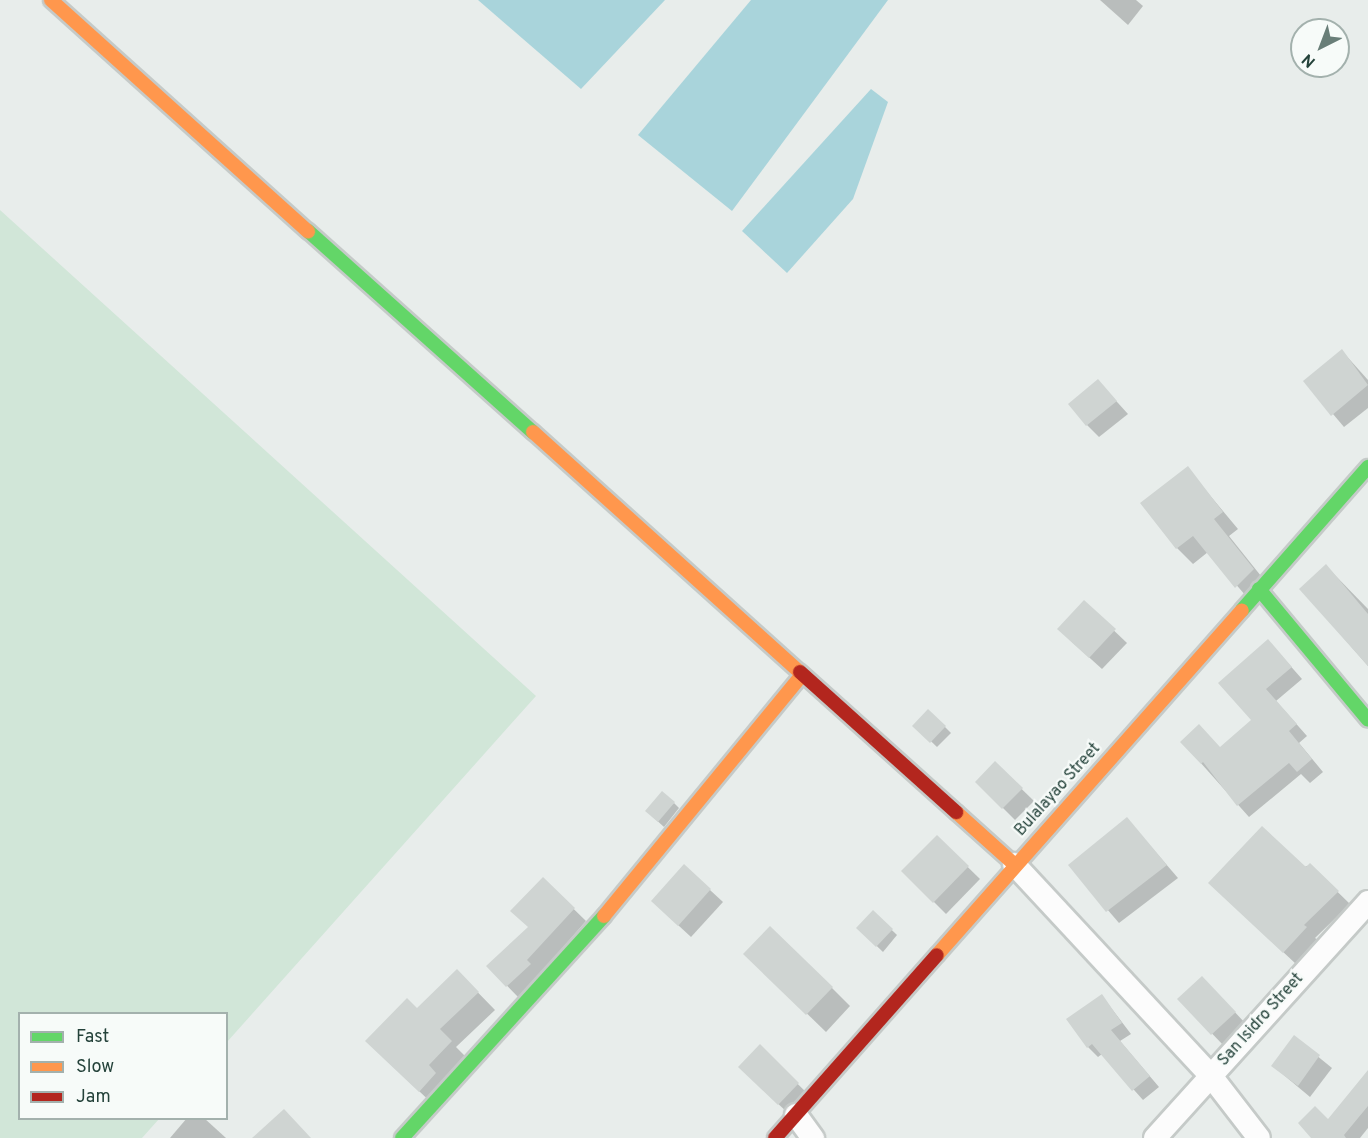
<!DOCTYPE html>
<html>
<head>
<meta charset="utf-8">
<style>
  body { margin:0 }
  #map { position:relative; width:1368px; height:1138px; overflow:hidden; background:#e8edeb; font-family:Overpass,sans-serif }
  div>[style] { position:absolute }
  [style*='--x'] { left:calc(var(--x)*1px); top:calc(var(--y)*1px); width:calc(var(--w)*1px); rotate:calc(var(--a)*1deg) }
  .green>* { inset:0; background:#d1e6d8 }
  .water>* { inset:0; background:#a9d4db }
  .shadow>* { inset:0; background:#0003 }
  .building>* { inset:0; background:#cfd4d2 }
  .roads { filter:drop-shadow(2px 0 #c5cac8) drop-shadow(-2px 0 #c5cac8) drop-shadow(0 2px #c5cac8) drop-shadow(0 -2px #c5cac8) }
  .street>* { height:22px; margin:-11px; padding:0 11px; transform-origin:11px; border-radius:11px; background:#fcfcfc }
  .fast>* { height:14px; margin:-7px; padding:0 7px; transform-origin:7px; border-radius:7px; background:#63d668 }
  .slow>* { height:14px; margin:-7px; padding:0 7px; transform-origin:7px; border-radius:7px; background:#ff974d }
  .jam>* { height:14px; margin:-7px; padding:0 7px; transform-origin:7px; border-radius:7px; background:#b3261e }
  span { translate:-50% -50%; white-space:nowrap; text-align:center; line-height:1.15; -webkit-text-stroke:4.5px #f7fbf9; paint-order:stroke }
  .street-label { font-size:16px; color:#24423a }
  .legend { position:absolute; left:18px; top:1012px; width:210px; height:108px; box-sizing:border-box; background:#f7fbf9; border:2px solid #a3b1ad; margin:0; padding:8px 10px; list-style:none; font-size:18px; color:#24423a }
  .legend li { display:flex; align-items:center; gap:12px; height:30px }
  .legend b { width:30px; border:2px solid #a3b1ad }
  .north { position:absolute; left:1290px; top:18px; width:60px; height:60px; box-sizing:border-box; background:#f7fbf9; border:2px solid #a3b1ad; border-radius:50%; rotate:222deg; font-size:16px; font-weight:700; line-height:24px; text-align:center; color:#24423a }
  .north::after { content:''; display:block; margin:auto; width:21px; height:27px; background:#697e78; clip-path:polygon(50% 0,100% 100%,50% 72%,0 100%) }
</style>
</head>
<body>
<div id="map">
  <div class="green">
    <div style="clip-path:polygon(0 210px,536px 696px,227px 1042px,226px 1014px,20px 1014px,20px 1118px,159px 1119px,142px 1138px,0 1138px)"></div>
  </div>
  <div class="water">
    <div style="clip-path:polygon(478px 0,665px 0,581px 89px)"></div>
    <div style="clip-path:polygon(751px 0,888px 0,732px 211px,638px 135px)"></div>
    <div style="clip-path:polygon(871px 89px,888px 102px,853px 199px,787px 273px,742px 231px)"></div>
  </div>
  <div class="shadow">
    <div style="clip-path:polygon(1100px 0,1136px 0,1143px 6px,1128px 25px)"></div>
    <div style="clip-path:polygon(1342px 351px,1368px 380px,1368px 408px,1344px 427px,1305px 381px)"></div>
    <div style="clip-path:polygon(1098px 381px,1128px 414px,1099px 437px,1087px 425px)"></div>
    <div style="clip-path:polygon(1187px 468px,1238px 529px,1229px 536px,1269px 586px,1252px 603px,1208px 552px,1193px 564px,1177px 548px)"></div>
    <div style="clip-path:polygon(1326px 566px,1368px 609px,1368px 666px,1301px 589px)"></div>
    <div style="clip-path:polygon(1084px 602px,1127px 643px,1102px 669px,1071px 641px)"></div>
    <div style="clip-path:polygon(1279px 653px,1302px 679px,1276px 701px,1307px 736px,1299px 743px,1323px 772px,1310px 783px,1301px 774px,1249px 817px,1182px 742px,1221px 749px,1253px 720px)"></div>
    <div style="clip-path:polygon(929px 711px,951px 733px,937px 747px,915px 726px)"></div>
    <div style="clip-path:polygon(995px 763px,1034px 801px,1015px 820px,977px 782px)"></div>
    <div style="clip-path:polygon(674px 803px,679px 808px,664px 827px,653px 817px)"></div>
    <div style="clip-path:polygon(1127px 819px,1178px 878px,1119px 923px,1070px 866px)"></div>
    <div style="clip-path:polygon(937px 837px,980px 879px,946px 914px,903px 871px)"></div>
    <div style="clip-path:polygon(1310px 865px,1350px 904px,1315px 938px,1318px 940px,1296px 964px,1222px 895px)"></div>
    <div style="clip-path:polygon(684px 866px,723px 902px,691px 937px,665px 913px)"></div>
    <div style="clip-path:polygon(543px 879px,586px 921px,519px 998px,488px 966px,530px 928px)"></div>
    <div style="clip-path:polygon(873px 912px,897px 935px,883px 952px,858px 928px)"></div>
    <div style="clip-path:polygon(457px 971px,495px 1010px,456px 1047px,468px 1059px,437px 1108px,384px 1058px,417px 1010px)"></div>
    <div style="clip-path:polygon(764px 972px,832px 988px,850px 1006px,826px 1032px)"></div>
    <div style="clip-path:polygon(1214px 990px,1247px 1025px,1224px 1046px,1179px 999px)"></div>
    <div style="clip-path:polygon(1102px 996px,1131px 1034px,1120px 1041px,1159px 1087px,1143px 1100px,1102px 1054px,1098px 1057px,1088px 1047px)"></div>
    <div style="clip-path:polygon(1294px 1037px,1332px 1068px,1310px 1097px,1273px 1066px)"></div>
    <div style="clip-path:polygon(760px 1047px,810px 1096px,791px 1116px,752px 1079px)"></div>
    <div style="clip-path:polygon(1368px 1094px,1368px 1128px,1360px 1138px,1314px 1138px,1328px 1121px)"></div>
    <div style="clip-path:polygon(187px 1118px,204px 1118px,226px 1138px,170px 1138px)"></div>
  </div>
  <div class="building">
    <div style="clip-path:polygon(1342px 349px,1368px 385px,1331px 416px,1303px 381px)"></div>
    <div style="clip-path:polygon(1098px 379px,1117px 401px,1086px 426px,1068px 404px)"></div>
    <div style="clip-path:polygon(1188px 466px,1223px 512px,1214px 519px,1254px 569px,1235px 588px,1193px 536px,1176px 549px,1140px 503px)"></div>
    <div style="clip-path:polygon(1326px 564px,1368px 614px,1368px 666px,1299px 589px)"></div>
    <div style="clip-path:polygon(1084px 600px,1116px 629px,1089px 658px,1057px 629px)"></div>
    <div style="clip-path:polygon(1268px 639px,1292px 667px,1266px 689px,1297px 724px,1289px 731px,1312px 759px,1297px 772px,1289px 763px,1237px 806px,1203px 762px,1201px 764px,1180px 742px,1199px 724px,1220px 747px,1251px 720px,1218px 683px)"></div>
    <div style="clip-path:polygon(928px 709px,946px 726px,930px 743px,912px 726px)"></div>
    <div style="clip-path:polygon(995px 761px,1023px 788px,1002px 809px,975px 782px)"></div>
    <div style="clip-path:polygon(662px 791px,675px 802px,658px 822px,645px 811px)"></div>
    <div style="clip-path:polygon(1127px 817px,1167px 865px,1106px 912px,1068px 865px)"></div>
    <div style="clip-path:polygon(1262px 826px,1306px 867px,1310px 863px,1339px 891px,1304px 925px,1307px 927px,1283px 953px,1208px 883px)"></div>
    <div style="clip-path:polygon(937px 835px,969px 866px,933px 903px,901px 871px)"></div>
    <div style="clip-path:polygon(684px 864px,711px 889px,678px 926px,651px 901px)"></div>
    <div style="clip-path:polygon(543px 877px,575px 908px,527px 960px,531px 964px,506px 987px,486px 966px,528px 927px,510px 911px)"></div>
    <div style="clip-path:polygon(873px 910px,893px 929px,876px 947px,856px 928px)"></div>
    <div style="clip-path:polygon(770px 926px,833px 987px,806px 1015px,743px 954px)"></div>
    <div style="clip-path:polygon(457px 969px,479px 992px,440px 1029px,452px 1041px,429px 1065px,436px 1073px,419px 1092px,365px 1041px,407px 998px,417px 1008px)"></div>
    <div style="clip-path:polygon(1202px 976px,1236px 1012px,1211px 1035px,1177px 999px)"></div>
    <div style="clip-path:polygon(1102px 994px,1122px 1023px,1111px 1030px,1150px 1076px,1132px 1091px,1092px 1044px,1087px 1048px,1066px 1019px)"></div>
    <div style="clip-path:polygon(1294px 1035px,1320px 1055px,1298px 1086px,1271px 1066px)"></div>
    <div style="clip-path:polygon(760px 1044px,799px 1083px,778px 1105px,738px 1067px)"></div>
    <div style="clip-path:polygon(1368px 1070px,1368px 1106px,1344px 1135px,1346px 1138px,1311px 1138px,1298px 1123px,1315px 1106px,1328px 1119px)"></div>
    <div style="clip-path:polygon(284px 1109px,311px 1138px,252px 1138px)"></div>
  </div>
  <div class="roads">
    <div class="street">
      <div style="--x:1014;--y:864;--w:289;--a:47.1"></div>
      <div style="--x:1211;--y:1076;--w:78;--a:52.3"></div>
      <div style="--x:796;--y:1115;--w:29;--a:54"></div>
      <div style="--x:1155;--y:1138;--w:318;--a:-47.9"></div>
    </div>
    <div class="fast">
      <div style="--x:308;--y:231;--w:302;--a:41.8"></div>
      <div style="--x:1259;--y:589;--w:170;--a:50.2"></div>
      <div style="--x:1242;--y:610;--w:191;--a:-48.6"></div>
      <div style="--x:402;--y:1138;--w:300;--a:-47.7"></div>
    </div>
    <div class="slow">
      <div style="--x:51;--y:0;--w:346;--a:42"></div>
      <div style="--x:533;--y:432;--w:359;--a:42"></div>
      <div style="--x:956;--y:812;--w:78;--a:41.9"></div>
      <div style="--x:604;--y:916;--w:310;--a:-50.6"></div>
      <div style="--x:937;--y:955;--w:460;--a:-48.5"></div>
    </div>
    <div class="jam">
      <div style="--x:800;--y:672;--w:210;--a:41.9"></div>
      <div style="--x:775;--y:1138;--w:244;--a:-48.5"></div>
    </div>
  </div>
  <div class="street-label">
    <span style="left:1058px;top:790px;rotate:-48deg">Bulalayao Street</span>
    <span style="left:1261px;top:1020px;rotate:-48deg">San Isidro Street</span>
  </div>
  <ul class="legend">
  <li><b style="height:8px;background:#63d668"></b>Fast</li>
  <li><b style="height:8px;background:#ff974d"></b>Slow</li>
  <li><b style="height:8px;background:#b3261e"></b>Jam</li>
  </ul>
  <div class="north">N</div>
</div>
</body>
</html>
